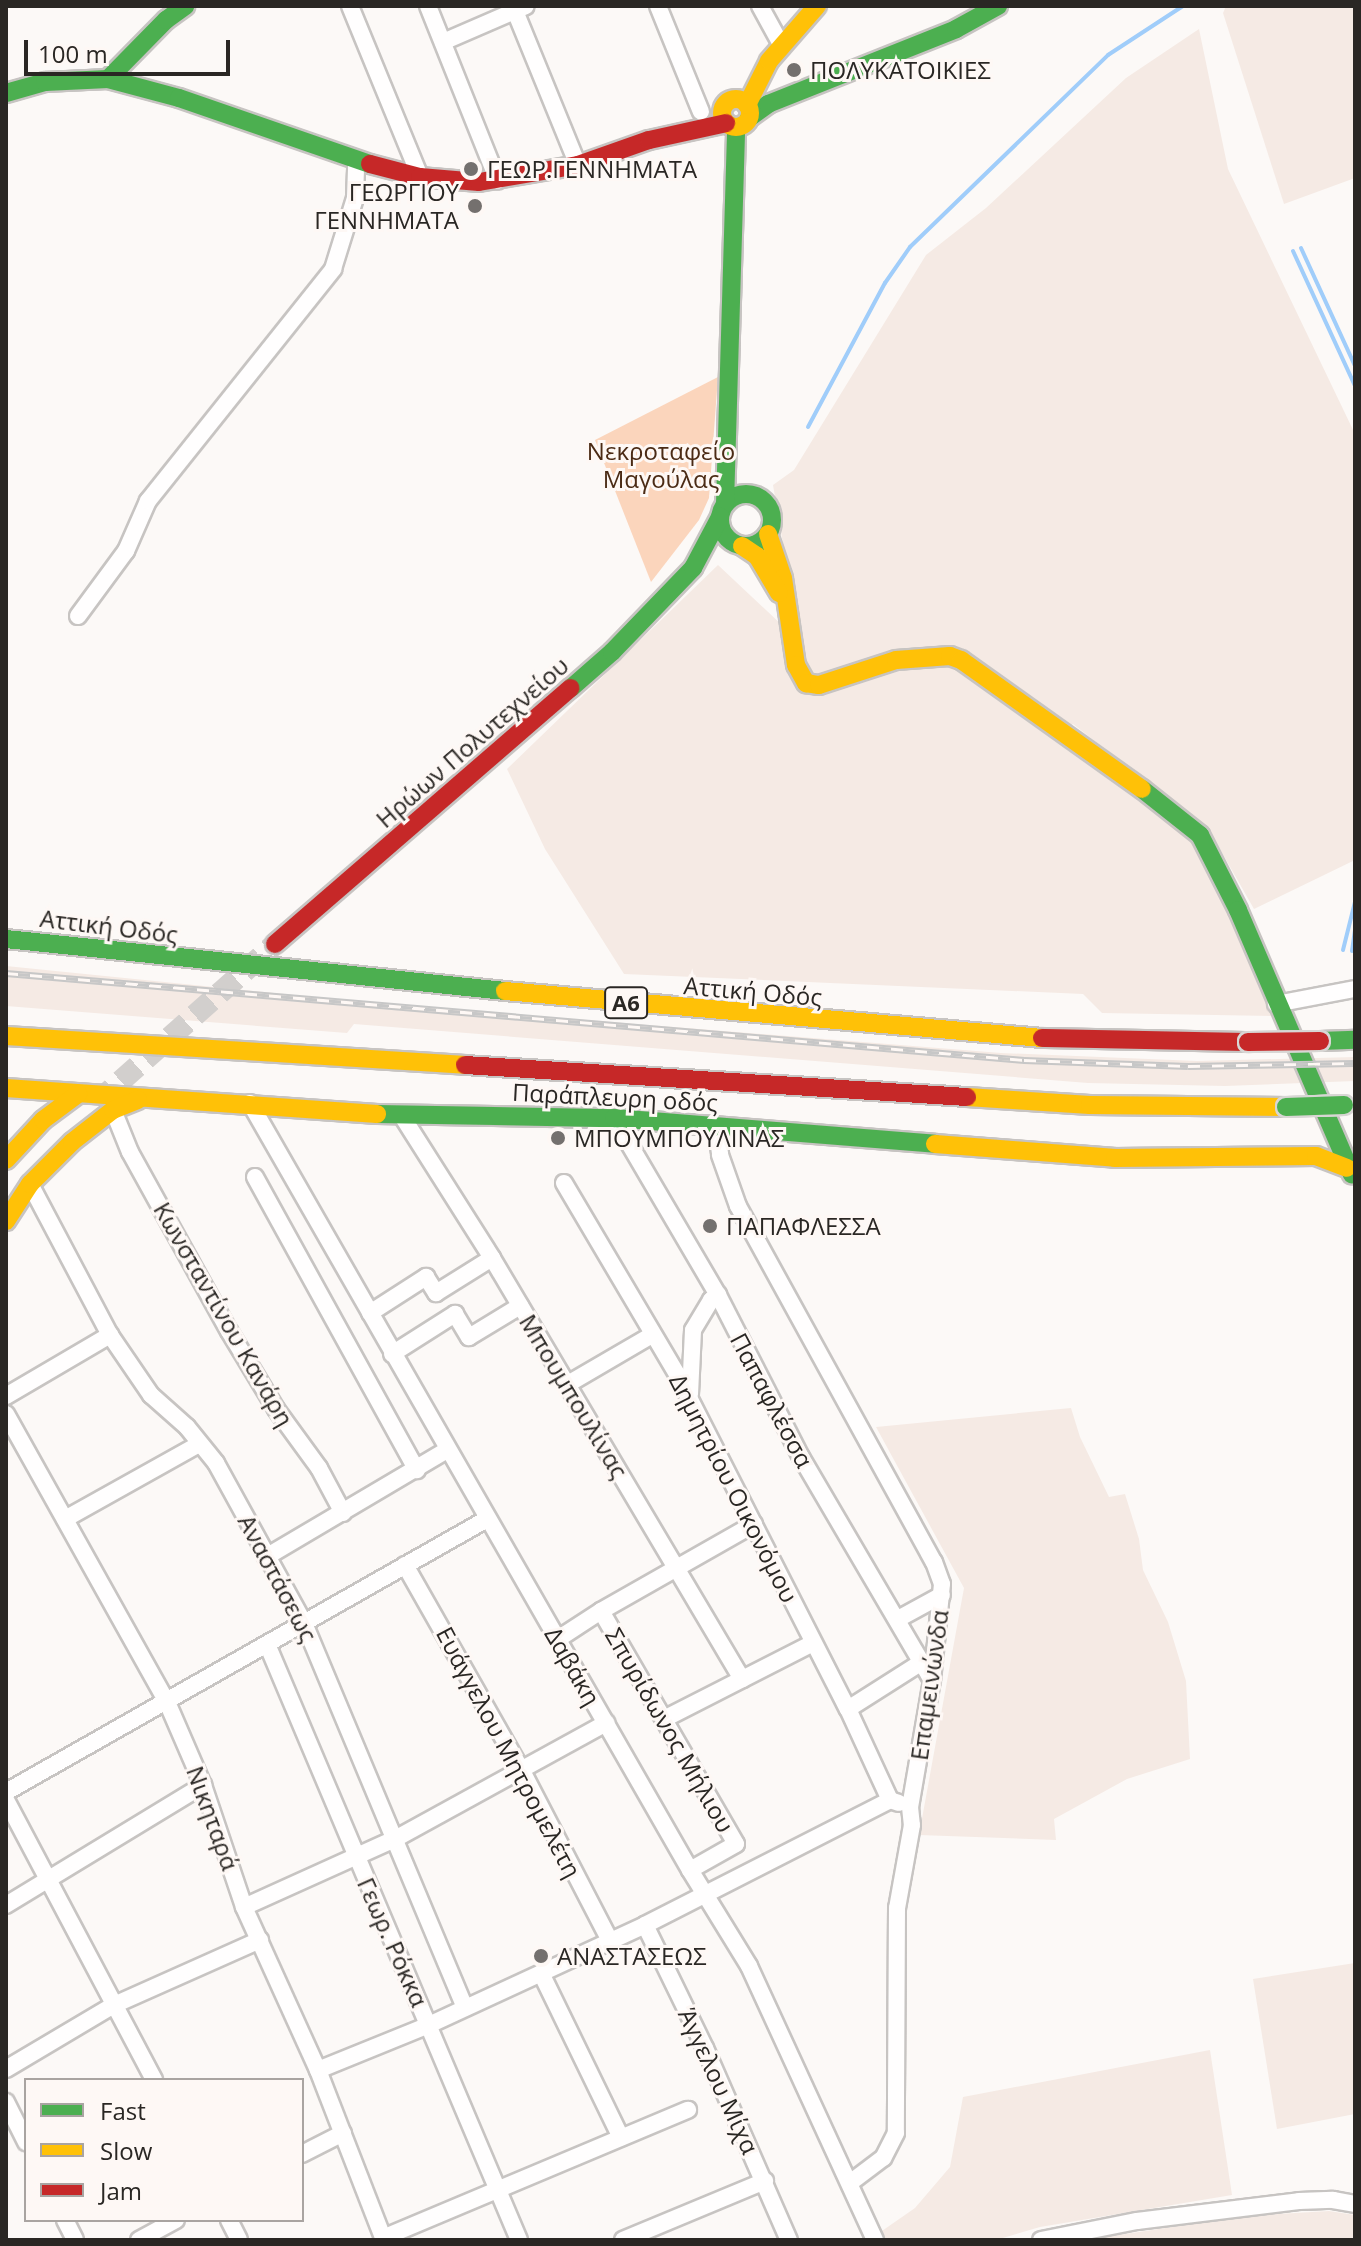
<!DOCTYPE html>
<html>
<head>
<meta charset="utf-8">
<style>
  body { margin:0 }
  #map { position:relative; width:1361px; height:2246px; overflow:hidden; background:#fcf9f7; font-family:"Open Sans",sans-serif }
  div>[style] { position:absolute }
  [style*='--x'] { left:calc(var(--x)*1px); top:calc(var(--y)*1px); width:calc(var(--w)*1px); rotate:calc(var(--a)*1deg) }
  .built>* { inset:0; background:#f5eae4 }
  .green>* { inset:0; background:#fbd5bc }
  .stream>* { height:4px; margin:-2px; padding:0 2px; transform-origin:2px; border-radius:2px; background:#a0cdfa }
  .secondary-tunnel>* { height:22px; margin-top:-11px; transform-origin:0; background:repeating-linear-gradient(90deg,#d2cfcd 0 22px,transparent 0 33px) }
  .roads { filter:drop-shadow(2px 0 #c7c4c2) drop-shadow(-2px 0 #c7c4c2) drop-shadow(0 2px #c7c4c2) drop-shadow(0 -2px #c7c4c2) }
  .street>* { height:16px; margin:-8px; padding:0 8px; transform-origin:8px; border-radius:8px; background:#fffefe }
  .fast>* { height:18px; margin:-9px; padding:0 9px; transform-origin:9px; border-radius:9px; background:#4caf50 }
  .fast>.ring { margin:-9px; padding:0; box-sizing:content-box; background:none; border:18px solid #4caf50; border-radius:50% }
  .slow>* { height:18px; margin:-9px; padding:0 9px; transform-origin:9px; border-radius:9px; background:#ffc107 }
  .slow>.ring { margin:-9px; padding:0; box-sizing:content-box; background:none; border:18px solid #ffc107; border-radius:50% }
  .jam>* { height:18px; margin:-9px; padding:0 9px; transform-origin:9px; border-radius:9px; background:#c62828 }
  .rail>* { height:7px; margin-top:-3.5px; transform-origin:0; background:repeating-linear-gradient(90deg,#fef8f5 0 12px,#c7c7c7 0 24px); box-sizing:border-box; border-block:2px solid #c7c7c7 }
  .bridges { filter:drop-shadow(2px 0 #d8d6d4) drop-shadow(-2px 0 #d8d6d4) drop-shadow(0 2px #d8d6d4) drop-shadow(0 -2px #d8d6d4) }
  .fast-bridge>* { height:18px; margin:-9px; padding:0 9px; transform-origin:9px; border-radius:9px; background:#4caf50 }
  .jam-bridge>* { height:18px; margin:-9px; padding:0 9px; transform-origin:9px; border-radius:9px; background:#c62828 }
  .dots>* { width:22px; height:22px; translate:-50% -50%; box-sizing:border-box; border:4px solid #fef8f5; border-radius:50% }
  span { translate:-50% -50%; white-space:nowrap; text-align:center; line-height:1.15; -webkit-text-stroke:6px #fef8f5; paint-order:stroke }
  .shield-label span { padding:2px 6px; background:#fef8f5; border:2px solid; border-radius:6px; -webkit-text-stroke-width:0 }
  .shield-label { font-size:22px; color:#2a2724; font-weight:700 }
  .poi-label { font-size:24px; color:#2a2724 }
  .left { translate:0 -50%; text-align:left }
  .right { translate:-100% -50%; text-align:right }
  .park-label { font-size:24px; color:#4b2b15 }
  .street-label { font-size:24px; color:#2a2724 }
  .frame { position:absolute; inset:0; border:8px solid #2a2724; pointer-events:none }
  .legend { position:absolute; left:24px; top:2078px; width:280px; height:144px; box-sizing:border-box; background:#fef8f5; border:2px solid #a9a4a1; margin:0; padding:10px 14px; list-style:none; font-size:24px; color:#2a2724 }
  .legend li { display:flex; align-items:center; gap:16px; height:40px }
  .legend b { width:40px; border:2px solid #a9a4a1 }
  .scale { position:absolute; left:24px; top:40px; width:206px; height:36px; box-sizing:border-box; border:4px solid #2a2724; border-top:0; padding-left:10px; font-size:24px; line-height:28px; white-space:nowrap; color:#2a2724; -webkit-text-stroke:6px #fef8f5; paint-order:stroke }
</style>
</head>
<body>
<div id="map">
  <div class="built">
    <div style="clip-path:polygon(1226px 6px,1355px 6px,1355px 178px,1284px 204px,1223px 13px)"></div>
    <div style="clip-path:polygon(1199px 29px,1228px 169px,1355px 434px,1355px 860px,1254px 909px,1209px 830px,1073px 724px,1066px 728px,963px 649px,891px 652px,825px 675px,811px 672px,803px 662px,773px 485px,794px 470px,926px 255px,986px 208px,1126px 78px)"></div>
    <div style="clip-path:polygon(718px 565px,783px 626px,796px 683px,938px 663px,961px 669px,1190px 835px,1209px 859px,1273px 1016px,1102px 1013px,1083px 994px,624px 974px,545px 849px,507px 769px)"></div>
    <div style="clip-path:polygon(6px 966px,372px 1003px,1001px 1053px,1197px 1061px,1355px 1057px,1355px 1081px,1225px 1086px,1088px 1083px,354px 1024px,347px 1033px,6px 1006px)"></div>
    <div style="clip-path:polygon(1071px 1408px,1080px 1437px,1109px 1497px,1125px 1494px,1139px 1539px,1143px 1570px,1168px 1622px,1186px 1681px,1190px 1759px,1127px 1779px,1054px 1819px,1056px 1840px,919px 1835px,964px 1588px,876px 1427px)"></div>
    <div style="clip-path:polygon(1355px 1963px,1355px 2114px,1277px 2129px,1253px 1979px)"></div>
    <div style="clip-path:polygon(1210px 2050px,1232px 2195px,1040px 2227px,996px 2240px,882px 2240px,879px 2233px,915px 2208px,950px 2167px,963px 2097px)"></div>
    <div style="clip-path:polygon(1329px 2211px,1355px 2215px,1355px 2240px,1085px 2240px,1246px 2216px)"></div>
  </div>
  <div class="green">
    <div style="clip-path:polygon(718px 377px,709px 498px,699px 520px,651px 582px,595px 440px)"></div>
  </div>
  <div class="stream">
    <div style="--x:1301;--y:248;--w:130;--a:65.4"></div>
    <div style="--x:1293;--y:251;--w:149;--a:65.3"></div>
    <div style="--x:808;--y:427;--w:163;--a:-61.9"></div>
    <div style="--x:885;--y:283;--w:44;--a:-55.2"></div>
    <div style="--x:910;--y:247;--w:276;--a:-44.1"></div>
    <div style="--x:1108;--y:55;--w:90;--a:-33.2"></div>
    <div style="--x:1343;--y:950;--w:49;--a:-76"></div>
    <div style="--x:1352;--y:951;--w:22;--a:-82"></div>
  </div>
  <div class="secondary-tunnel">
    <div style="--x:96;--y:1103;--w:239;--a:-41.6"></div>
  </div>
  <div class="roads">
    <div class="street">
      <div style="--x:350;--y:6;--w:185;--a:67.7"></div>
      <div style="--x:428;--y:6;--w:188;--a:68.2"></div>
      <div style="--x:513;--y:6;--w:172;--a:67.8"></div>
      <div style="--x:658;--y:6;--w:114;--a:67.9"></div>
      <div style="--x:760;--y:6;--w:46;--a:61.2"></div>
      <div style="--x:443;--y:42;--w:90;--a:-23.4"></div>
      <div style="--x:78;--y:616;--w:81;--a:-53.6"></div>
      <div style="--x:126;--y:551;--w:55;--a:-66.3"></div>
      <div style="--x:148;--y:501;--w:297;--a:-51.4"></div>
      <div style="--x:333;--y:269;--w:74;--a:-72.8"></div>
      <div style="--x:355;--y:198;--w:38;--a:-88"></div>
      <div style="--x:1276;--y:1004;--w:80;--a:-10.8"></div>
      <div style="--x:250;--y:1103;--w:884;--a:60.16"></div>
      <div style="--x:690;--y:1870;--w:113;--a:58.4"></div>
      <div style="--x:749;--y:1966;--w:302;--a:65.3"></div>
      <div style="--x:113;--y:1110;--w:45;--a:68"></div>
      <div style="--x:130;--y:1152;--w:205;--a:61.1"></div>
      <div style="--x:229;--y:1331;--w:91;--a:58.9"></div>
      <div style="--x:276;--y:1409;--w:73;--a:53.9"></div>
      <div style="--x:319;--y:1468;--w:51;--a:61.9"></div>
      <div style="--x:402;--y:1116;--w:168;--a:57.6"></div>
      <div style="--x:492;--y:1258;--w:490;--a:59.3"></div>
      <div style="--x:614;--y:1118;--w:205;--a:59.6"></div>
      <div style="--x:718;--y:1295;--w:182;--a:62.9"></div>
      <div style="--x:801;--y:1457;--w:259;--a:59.6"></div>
      <div style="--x:716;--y:1125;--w:30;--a:82"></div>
      <div style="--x:720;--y:1155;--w:54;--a:70.6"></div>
      <div style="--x:738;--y:1206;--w:406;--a:61.2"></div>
      <div style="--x:934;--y:1562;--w:23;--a:70"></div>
      <div style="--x:942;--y:1584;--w:97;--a:95.9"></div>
      <div style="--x:932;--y:1680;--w:129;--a:99.8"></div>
      <div style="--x:910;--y:1807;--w:18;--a:84"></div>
      <div style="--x:912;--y:1825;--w:84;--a:100.2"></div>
      <div style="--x:897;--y:1908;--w:225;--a:90.3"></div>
      <div style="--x:896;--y:2133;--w:28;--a:117"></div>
      <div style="--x:883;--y:2158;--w:40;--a:143"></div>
      <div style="--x:255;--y:1177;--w:335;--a:61.1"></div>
      <div style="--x:564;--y:1183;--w:222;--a:59.4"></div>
      <div style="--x:677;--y:1374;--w:376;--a:63"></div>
      <div style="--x:848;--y:1709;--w:100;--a:65.2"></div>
      <div style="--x:30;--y:1184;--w:171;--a:62.1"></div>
      <div style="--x:110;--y:1335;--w:73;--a:55.7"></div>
      <div style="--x:151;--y:1395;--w:48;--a:41.6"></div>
      <div style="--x:187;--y:1427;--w:46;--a:51.1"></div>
      <div style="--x:216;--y:1463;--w:183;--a:61.2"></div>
      <div style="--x:304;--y:1623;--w:417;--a:67.3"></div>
      <div style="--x:370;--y:1313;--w:67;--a:-32.7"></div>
      <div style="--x:426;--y:1277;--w:19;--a:58"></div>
      <div style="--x:436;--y:1293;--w:66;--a:-32"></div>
      <div style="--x:392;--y:1354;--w:75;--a:-32.4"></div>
      <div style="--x:455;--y:1314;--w:27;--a:59"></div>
      <div style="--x:469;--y:1337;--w:60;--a:-31.3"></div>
      <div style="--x:568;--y:1384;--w:97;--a:-30.3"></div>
      <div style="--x:690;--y:1394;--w:64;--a:-87.3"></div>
      <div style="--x:693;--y:1330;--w:35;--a:-59"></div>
      <div style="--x:711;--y:1300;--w:9;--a:-36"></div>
      <div style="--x:6;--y:1396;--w:121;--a:-30.4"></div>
      <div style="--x:6;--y:1414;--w:330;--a:60.8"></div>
      <div style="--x:167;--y:1702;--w:90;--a:66.6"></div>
      <div style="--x:203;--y:1785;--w:129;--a:71.4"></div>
      <div style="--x:244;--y:1907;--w:179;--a:65.6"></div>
      <div style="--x:318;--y:2070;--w:182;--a:68.8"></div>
      <div style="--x:65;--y:1519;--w:154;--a:-29.2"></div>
      <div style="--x:266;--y:1557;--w:210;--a:-30.6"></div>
      <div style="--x:405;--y:1565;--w:235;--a:60.4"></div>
      <div style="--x:521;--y:1769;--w:194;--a:62.6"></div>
      <div style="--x:601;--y:1611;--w:269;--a:59.9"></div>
      <div style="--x:736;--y:1844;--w:53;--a:150.5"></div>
      <div style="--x:898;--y:1619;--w:50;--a:-28.6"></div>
      <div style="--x:558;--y:1639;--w:51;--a:-33.1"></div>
      <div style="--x:601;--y:1611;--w:176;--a:-29.6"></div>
      <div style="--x:267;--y:1644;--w:647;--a:67.08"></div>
      <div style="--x:848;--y:1709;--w:88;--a:-32.4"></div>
      <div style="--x:664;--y:1719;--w:167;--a:-27"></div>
      <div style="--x:6;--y:1792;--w:553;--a:-29.58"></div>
      <div style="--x:6;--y:1800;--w:317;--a:62.1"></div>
      <div style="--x:6;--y:1905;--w:231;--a:-31.3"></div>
      <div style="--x:244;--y:1907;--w:168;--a:-24.3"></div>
      <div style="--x:397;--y:1838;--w:239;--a:-28.8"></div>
      <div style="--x:645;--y:1925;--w:137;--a:64"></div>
      <div style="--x:705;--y:2048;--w:210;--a:66.4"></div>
      <div style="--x:541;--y:1973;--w:183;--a:64.1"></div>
      <div style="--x:6;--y:2069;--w:126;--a:-30.7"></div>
      <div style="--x:114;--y:2005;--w:160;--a:-24"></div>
      <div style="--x:318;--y:2070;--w:120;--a:-22.1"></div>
      <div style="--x:429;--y:2025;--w:238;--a:-24.8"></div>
      <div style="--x:645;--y:1925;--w:275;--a:-27"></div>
      <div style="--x:890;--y:1800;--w:9;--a:18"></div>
      <div style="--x:6;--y:2102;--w:45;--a:63.4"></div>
      <div style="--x:302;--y:2154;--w:46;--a:-27.1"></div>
      <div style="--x:65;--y:2220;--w:22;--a:63"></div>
      <div style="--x:229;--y:2220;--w:22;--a:63"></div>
      <div style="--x:383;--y:2238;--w:331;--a:-22.8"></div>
      <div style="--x:139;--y:2240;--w:42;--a:-28.4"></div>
      <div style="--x:623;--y:2240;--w:154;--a:-22.6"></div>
      <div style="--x:1041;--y:2240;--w:98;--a:-11.2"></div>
      <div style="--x:1137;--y:2221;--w:163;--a:-7"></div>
      <div style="--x:1299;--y:2201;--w:34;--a:-2"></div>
      <div style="--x:1333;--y:2200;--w:22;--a:10"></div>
    </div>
    <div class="fast">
      <div style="--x:108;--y:79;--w:83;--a:-45.5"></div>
      <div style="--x:166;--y:20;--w:24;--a:-36"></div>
      <div style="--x:6;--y:93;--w:41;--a:-15.8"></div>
      <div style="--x:45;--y:82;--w:63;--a:-2.7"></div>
      <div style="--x:108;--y:79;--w:73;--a:15"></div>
      <div style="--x:179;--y:98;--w:202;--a:19.1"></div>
      <div style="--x:749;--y:118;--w:24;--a:-36"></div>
      <div style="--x:768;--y:104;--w:202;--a:-21.7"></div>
      <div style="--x:956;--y:29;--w:48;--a:-28.7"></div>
      <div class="ring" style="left:720px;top:494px;width:34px;height:34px"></div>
      <div style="--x:725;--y:504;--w:377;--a:-88.3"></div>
      <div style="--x:571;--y:688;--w:55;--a:-41.3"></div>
      <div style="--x:612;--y:652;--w:117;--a:-46"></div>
      <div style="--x:693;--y:568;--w:58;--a:-62.1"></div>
      <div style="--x:1142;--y:789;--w:74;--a:38.4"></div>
      <div style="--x:1200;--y:835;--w:84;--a:63.1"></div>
      <div style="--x:1238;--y:910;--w:288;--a:66.7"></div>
      <div style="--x:6;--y:939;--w:502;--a:5.95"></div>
      <div style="--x:1320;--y:1041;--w:35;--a:-2"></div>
      <div style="--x:377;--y:1114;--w:237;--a:1"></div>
      <div style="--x:614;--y:1118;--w:322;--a:4.6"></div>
    </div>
    <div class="slow">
      <div class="ring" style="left:722px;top:99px;width:10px;height:10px"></div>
      <div style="--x:747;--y:105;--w:49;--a:-63.4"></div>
      <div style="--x:769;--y:61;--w:73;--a:-48.9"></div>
      <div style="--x:768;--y:534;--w:46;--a:71.2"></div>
      <div style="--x:783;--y:578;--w:88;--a:81.5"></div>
      <div style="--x:796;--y:665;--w:21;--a:61"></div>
      <div style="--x:806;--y:683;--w:13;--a:9"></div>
      <div style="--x:819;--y:685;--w:81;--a:-18"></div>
      <div style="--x:896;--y:660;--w:54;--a:-4.2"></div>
      <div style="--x:950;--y:656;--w:12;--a:20"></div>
      <div style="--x:961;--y:660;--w:222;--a:35.5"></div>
      <div style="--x:742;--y:546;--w:18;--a:34"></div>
      <div style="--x:757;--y:556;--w:43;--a:59.3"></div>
      <div style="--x:505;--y:991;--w:539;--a:5"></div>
      <div style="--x:6;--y:1036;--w:460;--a:3.6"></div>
      <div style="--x:6;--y:1088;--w:372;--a:4"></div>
      <div style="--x:967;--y:1097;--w:123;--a:3.7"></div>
      <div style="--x:1090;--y:1105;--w:196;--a:0.6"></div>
      <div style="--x:935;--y:1144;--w:181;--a:4.4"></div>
      <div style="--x:1115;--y:1158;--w:201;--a:-0.6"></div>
      <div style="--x:1316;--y:1156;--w:33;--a:21"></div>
      <div style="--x:6;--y:1160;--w:54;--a:-47.2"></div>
      <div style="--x:43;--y:1120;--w:44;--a:-36.6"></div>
      <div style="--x:6;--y:1221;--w:44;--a:-57"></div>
      <div style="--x:30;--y:1184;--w:59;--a:-45"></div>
      <div style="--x:72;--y:1142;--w:52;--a:-38"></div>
      <div style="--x:113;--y:1110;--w:27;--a:-22"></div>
    </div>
    <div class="jam">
      <div style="--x:370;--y:164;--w:52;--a:14.6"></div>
      <div style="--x:420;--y:177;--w:59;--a:4.8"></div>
      <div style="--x:479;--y:182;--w:100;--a:-9.7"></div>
      <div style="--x:578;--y:165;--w:75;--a:-19.4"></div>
      <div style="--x:649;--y:140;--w:79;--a:-12.4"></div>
      <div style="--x:275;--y:944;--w:391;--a:-40.9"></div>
      <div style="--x:1042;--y:1038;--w:206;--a:1.1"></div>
      <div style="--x:465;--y:1065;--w:503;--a:3.65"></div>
    </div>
  </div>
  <div class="rail">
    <div style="--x:6;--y:973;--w:1022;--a:4.88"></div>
    <div style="--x:1024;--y:1060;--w:164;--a:2.1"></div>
    <div style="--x:1188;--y:1066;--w:167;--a:-1"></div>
  </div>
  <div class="bridges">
    <div class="fast-bridge">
      <div style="--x:1286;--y:1107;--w:58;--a:-2"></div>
    </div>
    <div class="jam-bridge">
      <div style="--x:1248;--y:1042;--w:72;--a:-0.8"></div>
    </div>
  </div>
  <div class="dots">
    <div style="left:794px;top:70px;background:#74706e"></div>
    <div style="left:471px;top:169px;background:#74706e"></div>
    <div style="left:475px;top:206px;background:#74706e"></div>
    <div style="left:558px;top:1138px;background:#74706e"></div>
    <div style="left:710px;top:1226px;background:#74706e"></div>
    <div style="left:541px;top:1956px;background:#74706e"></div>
  </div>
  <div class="shield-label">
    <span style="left:626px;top:1003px">Α6</span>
  </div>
  <div class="poi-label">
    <span class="left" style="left:810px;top:70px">ΠΟΛΥΚΑΤΟΙΚΙΕΣ</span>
    <span class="left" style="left:487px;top:169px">ΓΕΩΡ.ΓΕΝΝΗΜΑΤΑ</span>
    <span class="right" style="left:459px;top:206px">ΓΕΩΡΓΙΟΥ<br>ΓΕΝΝΗΜΑΤΑ</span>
    <span class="left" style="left:574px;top:1138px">ΜΠΟΥΜΠΟΥΛΙΝΑΣ</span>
    <span class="left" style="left:726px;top:1226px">ΠΑΠΑΦΛΕΣΣΑ</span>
    <span class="left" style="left:557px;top:1956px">ΑΝΑΣΤΑΣΕΩΣ</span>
  </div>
  <div class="park-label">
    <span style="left:661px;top:465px">Νεκροταφείο<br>Μαγούλας</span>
  </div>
  <div class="street-label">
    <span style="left:472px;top:742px;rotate:-41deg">Ηρώων Πολυτεχνείου</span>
    <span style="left:109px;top:926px;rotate:7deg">Αττική Οδός</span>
    <span style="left:753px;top:991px;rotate:5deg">Αττική Οδός</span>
    <span style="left:615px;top:1097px;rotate:3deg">Παράπλευρη οδός</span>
    <span style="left:224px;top:1314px;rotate:60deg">Κωνσταντίνου Κανάρη</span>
    <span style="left:574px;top:1396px;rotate:59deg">Μπουμπουλίνας</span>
    <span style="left:772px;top:1400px;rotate:62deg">Παπαφλέσσα</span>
    <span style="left:734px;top:1488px;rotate:63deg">Δημητρίου Οικονόμου</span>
    <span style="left:278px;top:1578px;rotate:62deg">Αναστάσεως</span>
    <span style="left:573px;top:1666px;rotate:60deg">Δαβάκη</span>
    <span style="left:929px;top:1685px;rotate:-82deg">Επαμεινώνδα</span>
    <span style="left:670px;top:1730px;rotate:60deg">Σπυρίδωνος Μήλιου</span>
    <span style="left:509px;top:1752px;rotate:62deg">Ευάγγελου Μητρομελέτη</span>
    <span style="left:213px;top:1818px;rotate:70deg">Νικηταρά</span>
    <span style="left:393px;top:1942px;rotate:66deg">Γεωρ. Ρόκκα</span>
    <span style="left:719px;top:2081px;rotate:65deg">Άγγελου Μίχα</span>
  </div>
  <div class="frame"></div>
  <ul class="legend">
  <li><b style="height:10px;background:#4caf50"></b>Fast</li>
  <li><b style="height:10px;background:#ffc107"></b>Slow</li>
  <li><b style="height:10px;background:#c62828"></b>Jam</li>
  </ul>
  <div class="scale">100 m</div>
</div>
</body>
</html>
